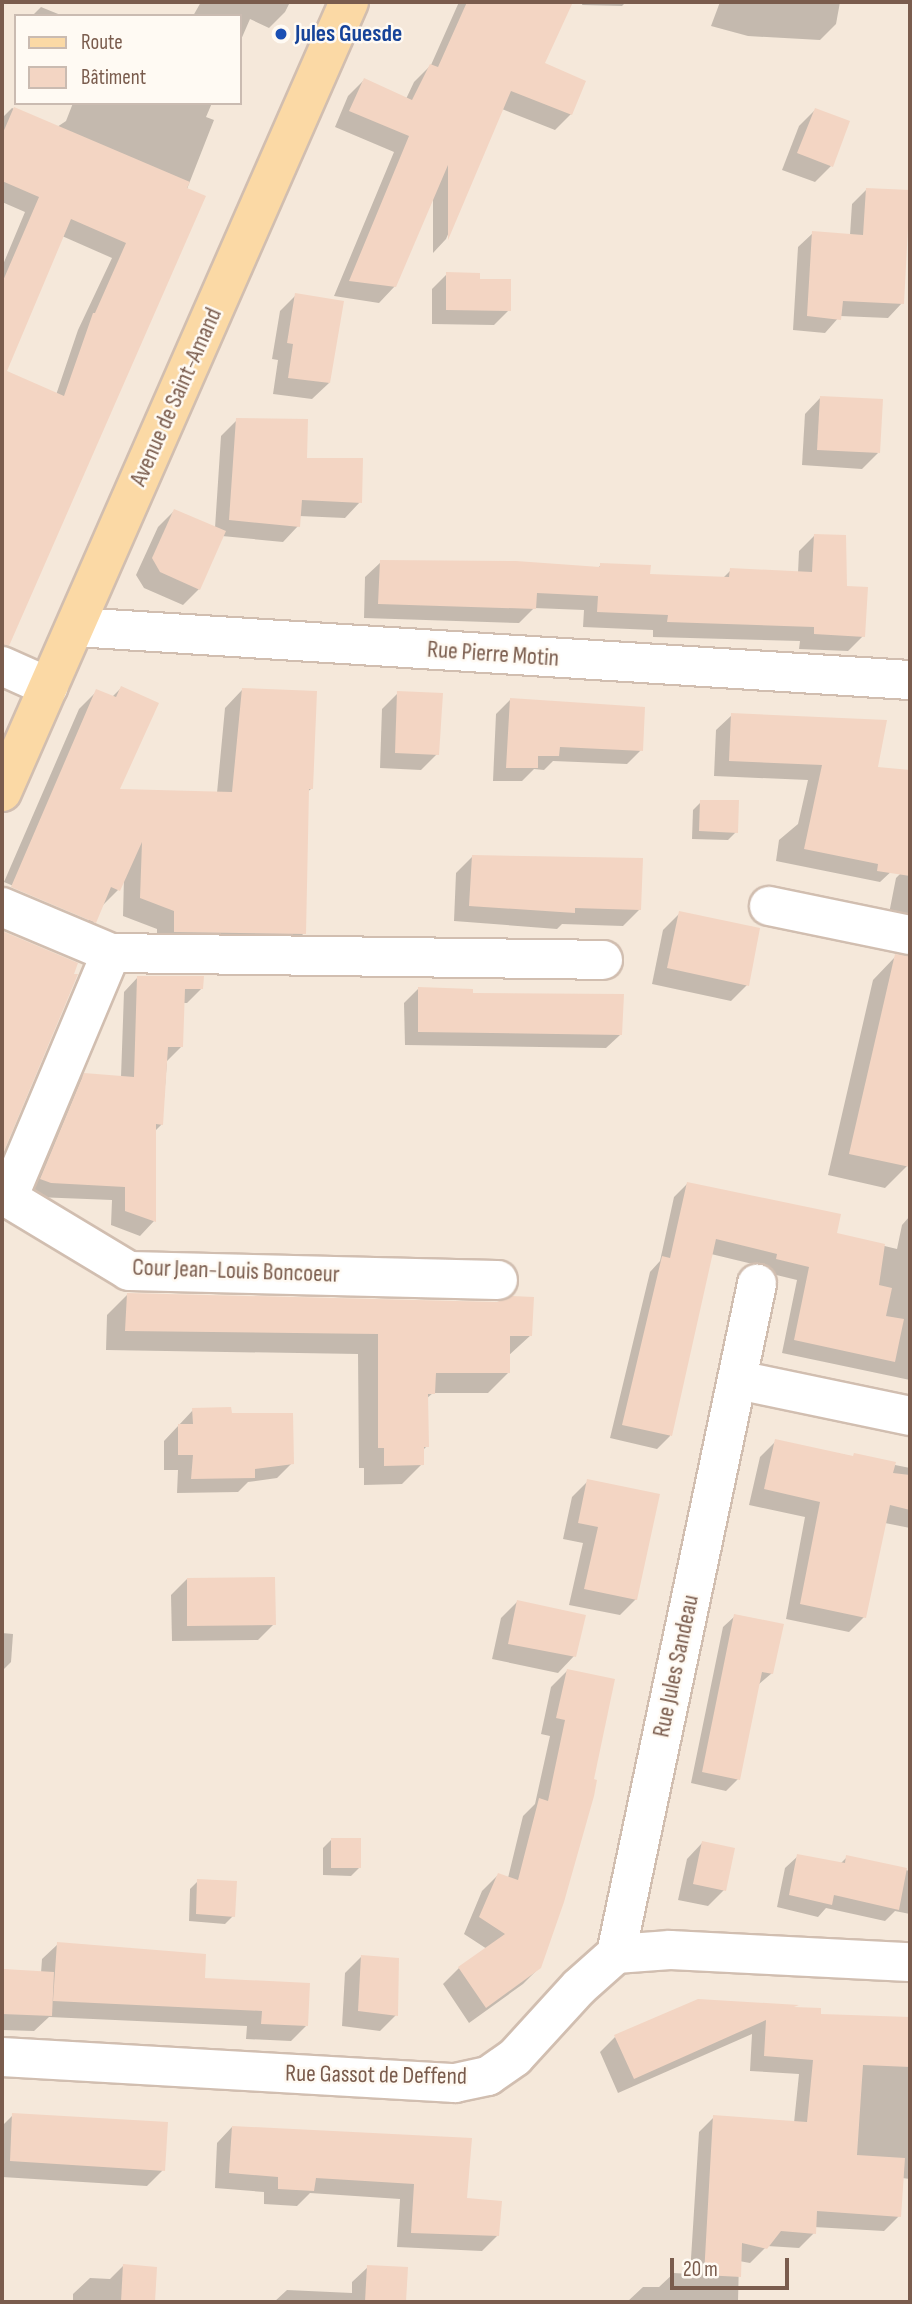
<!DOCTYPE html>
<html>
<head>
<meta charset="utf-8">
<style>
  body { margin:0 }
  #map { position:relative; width:912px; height:2304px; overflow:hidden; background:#fdf6ec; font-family:"Sofia Sans Condensed",sans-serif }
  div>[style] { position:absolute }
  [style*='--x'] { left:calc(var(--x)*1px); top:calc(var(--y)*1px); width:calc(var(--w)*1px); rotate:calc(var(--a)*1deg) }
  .residential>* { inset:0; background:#f5e8da }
  .shadow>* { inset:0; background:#0003 }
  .building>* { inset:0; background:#f3d5c3 }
  .roads { filter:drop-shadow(2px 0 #d1beb0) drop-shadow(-2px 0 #d1beb0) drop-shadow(0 2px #d1beb0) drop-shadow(0 -2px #d1beb0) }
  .minor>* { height:38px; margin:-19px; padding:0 19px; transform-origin:19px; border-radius:19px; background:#fff }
  .major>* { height:38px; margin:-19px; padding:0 19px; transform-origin:19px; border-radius:19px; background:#fbd9a5 }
  .dots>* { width:19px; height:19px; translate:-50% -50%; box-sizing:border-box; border:4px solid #fffaf3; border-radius:50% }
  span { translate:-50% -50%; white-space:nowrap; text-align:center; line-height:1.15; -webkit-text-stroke:5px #fffaf3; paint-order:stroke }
  .transit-label { font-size:24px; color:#164399; font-weight:700 }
  .left { translate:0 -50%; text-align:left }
  .street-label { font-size:24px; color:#7a5c4d }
  .frame { position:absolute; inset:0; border:4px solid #7a5c4d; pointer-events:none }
  .legend { position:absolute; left:14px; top:14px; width:228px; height:91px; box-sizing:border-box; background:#fffaf3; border:2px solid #cabbb1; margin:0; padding:9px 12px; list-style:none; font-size:21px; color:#7a5c4d }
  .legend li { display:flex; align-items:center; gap:14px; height:35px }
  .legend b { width:35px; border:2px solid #cabbb1 }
  .scale { position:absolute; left:670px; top:2258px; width:119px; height:32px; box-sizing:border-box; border:4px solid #7a5c4d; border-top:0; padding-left:9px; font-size:21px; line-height:24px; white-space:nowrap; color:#7a5c4d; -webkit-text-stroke:5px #fffaf3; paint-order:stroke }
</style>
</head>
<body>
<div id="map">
  <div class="residential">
    <div style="clip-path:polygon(evenodd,2px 2px,910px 2px,910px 2302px,2px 2302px,2px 2px,16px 16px,240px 16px,240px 103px,16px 103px,16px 16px)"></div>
  </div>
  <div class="shadow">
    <div style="clip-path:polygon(201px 2px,290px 2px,285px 12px,269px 28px,250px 19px,240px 42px,240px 16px,193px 16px)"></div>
    <div style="clip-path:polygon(459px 2px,510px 2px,561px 24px,543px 64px,571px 114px,555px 130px,502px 109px,446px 239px,433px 253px,433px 197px,395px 286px,379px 303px,334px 296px,394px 152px,335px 127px,348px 96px,364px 80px,406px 99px,414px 82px,431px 65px)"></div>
    <div style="clip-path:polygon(583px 2px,626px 2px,622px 6px,582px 5px)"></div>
    <div style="clip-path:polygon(720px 2px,840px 2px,836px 24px,820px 40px,748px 36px,711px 26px)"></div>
    <div style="clip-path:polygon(41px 7px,63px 16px,32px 16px)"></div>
    <div style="clip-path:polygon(evenodd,73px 103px,212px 103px,206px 117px,214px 120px,8px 645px,2px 651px,2px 267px,25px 212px,2px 202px,2px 118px,12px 108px,57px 127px,66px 121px,73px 103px,62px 236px,112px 258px,78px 330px,56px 395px,4px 372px,62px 236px)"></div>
    <div style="clip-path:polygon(815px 110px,831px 166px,815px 182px,782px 170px,799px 126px)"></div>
    <div style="clip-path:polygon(867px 189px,902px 303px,888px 318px,840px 316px,825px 333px,793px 330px,798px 247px,813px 233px,850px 235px,852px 204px)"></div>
    <div style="clip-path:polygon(447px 274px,479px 281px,509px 310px,494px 325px,432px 324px,432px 289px)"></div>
    <div style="clip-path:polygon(296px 295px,329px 383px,312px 399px,273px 394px,278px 360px,272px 359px,280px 311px)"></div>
    <div style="clip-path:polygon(821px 397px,878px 453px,862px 469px,802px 465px,805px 414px)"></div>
    <div style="clip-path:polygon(237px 420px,305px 459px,360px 502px,345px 518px,299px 516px,298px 526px,283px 542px,222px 536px,199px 589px,183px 605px,144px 588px,136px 575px,158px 527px,174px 511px,215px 528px,221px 436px)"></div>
    <div style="clip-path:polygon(814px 536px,846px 588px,863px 636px,848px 651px,799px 649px,800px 641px,653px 637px,653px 630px,583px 627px,584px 610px,534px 608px,519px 623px,364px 618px,365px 577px,381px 562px,597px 569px,601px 565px,648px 575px,722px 579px,731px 570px,798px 573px,799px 551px)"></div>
    <div style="clip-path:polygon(121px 688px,117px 790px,217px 793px,225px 708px,242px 690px,311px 789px,307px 792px,304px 933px,287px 951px,157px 949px,157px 929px,123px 916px,124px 877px,118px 890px,100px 908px,94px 922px,77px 939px,2px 908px,3px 886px,89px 922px,89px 918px,4px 882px,79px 709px,97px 691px,112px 697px)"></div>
    <div style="clip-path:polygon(398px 693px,437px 754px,421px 770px,380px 768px,382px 709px)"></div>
    <div style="clip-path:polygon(510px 700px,641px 750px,627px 764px,553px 761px,544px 770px,534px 769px,522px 781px,493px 781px,496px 714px)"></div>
    <div style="clip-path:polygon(732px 715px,885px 722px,864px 832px,896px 867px,880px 882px,776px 861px,779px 840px,798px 824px,808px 780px,714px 776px,716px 730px)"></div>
    <div style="clip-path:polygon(701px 802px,736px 832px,728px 840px,692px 839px,693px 810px)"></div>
    <div style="clip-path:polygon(472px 857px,640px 909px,623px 926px,562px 924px,557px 929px,454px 921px,456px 873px)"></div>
    <div style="clip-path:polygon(910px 864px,910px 1152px,907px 1166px,885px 1188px,828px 1175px,873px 980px,895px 957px,910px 957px,909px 951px,885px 934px,896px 878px)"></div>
    <div style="clip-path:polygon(680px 913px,747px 985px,731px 1001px,652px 984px,663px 930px)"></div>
    <div style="clip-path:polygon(2px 932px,76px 964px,71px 976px,76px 976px,2px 1147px)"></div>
    <div style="clip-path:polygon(138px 977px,202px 988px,187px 1003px,183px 1003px,181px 1047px,167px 1061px,162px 1124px,155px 1131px,154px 1221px,140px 1236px,111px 1225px,112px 1200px,36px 1197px,27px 1194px,70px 1089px,85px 1074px,121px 1077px,124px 992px)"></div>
    <div style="clip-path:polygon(418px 989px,472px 995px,620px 1035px,606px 1048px,405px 1045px,404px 1003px)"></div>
    <div style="clip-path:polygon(687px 1184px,835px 1234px,897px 1249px,902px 1225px,910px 1216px,910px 1380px,782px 1353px,797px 1280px,764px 1272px,765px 1267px,711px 1254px,670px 1436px,657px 1449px,610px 1438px,650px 1272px,660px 1261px,674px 1197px)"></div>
    <div style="clip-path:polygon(128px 1294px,531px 1335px,508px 1356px,508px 1373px,488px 1393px,433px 1393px,426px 1399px,427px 1446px,422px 1451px,422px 1464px,402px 1484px,364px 1485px,364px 1468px,359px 1468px,358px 1354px,106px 1350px,107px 1315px)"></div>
    <div style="clip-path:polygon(193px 1410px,230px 1414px,292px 1463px,277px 1478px,248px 1482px,238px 1492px,177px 1493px,178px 1470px,164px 1470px,164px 1441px)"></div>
    <div style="clip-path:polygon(776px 1441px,910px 1468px,910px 1528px,885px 1523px,864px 1617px,849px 1632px,786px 1619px,805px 1517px,749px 1505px,760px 1457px)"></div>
    <div style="clip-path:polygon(588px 1481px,636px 1599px,620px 1615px,569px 1605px,583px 1543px,563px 1539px,572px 1497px)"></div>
    <div style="clip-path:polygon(187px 1579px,274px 1624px,258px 1640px,172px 1641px,171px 1595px)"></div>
    <div style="clip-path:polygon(517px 1602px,574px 1656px,558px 1673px,492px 1659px,501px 1618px)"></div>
    <div style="clip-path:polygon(735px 1616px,772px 1673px,758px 1685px,738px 1779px,726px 1791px,691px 1783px,723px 1627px)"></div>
    <div style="clip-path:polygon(2px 1633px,13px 1634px,11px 1662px,3px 1670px)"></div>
    <div style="clip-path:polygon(567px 1671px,613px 1681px,540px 1967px,523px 1984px,469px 2023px,443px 1984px,459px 1968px,487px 1949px,464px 1934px,482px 1891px,498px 1875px,508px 1878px,523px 1816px,535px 1804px,550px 1736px,541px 1734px,551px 1687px)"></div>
    <div style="clip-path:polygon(331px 1840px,359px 1868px,351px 1876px,323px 1875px,323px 1848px)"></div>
    <div style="clip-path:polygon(703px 1842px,724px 1890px,708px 1906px,678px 1900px,687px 1859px)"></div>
    <div style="clip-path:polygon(798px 1856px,840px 1864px,847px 1857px,910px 1871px,910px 1914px,895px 1911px,885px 1921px,826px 1908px,818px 1917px,777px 1907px,785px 1868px)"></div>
    <div style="clip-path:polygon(198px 1881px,233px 1916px,225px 1924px,189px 1921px,190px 1889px)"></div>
    <div style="clip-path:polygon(58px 1944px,203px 1980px,306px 2026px,291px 2041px,246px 2039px,247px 2026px,49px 2017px,34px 2031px,2px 2030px,2px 1971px,41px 1973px,42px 1959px)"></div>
    <div style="clip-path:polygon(361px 1957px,396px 2015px,380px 2031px,342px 2026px,345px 1973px)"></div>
    <div style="clip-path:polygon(699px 2001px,795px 2007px,793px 2009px,819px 2016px,910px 2019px,910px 2179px,902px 2178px,899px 2216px,884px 2231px,814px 2227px,814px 2233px,799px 2248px,767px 2246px,750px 2263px,739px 2261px,738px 2302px,627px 2302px,643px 2287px,659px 2287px,674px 2273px,690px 2274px,699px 2132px,714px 2117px,794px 2123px,799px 2074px,750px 2071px,752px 2034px,618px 2093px,600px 2052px,615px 2037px)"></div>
    <div style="clip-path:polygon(13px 2115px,163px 2170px,147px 2186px,2px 2177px,2px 2126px)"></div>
    <div style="clip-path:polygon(232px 2127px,465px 2199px,498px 2235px,482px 2251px,397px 2247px,400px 2199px,310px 2193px,297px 2206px,264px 2204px,264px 2192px,215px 2188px,217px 2143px)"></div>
    <div style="clip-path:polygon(123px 2266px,155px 2268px,154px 2302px,73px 2302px,73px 2294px,90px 2278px,110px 2279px)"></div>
    <div style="clip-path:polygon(368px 2267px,406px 2269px,404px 2302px,274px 2302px,287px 2290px,352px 2293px,352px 2282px)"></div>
  </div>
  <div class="building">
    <div style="clip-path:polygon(467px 2px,573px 2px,545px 63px,586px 81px,572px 115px,511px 91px,448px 240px,448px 165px,396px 287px,349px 281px,409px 136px,349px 111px,364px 78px,412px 100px,430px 64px,438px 67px)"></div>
    <div style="clip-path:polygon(evenodd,14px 107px,190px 182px,187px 188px,206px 196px,9px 646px,2px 644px,2px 283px,39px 197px,2px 181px,2px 135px,14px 107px,71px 219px,126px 243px,95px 313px,93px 313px,64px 396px,7px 371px,71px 219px)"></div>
    <div style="clip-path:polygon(815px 108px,850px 121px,833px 167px,797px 153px)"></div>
    <div style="clip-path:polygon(866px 188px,910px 190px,904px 304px,843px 301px,841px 320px,807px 316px,812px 231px,863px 235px)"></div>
    <div style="clip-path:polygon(446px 272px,480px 273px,480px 279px,511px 279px,511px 311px,446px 310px)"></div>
    <div style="clip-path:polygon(295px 293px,344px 301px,330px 383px,288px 378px,293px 344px,287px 343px)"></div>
    <div style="clip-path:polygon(820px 396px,883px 399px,880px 453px,817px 450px)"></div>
    <div style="clip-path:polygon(236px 418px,308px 419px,307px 458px,363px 458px,362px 503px,302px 500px,300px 527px,229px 520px)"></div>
    <div style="clip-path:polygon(174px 509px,226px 531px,200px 590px,160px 572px,152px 558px)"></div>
    <div style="clip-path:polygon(814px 534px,846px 535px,847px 586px,868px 587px,865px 637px,814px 634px,814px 627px,667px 622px,668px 615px,597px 612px,598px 596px,537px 593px,536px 609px,378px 604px,380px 560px,516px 561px,600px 567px,600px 563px,651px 565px,650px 574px,729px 577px,730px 568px,812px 572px)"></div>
    <div style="clip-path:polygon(121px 686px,159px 703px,120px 789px,232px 792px,242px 688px,317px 691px,313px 789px,309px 789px,306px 934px,174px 932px,174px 911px,140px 898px,142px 842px,120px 891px,111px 887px,96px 923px,11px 887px,96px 689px,116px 697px)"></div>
    <div style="clip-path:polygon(397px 691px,443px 693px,439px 755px,395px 753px)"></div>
    <div style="clip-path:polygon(510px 698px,645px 707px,643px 751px,560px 747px,559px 756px,538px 756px,538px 768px,506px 768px)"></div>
    <div style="clip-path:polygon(731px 713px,887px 720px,878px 767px,910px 770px,910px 876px,877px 871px,878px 864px,804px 849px,822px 765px,729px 761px)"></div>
    <div style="clip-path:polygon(700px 800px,739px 800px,738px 833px,699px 831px)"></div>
    <div style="clip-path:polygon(472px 855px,643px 858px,641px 910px,575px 908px,575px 913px,469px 906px)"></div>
    <div style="clip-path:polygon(679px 911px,760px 928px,749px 986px,667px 968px)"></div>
    <div style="clip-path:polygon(2px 931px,78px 963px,74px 974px,78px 974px,2px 1156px)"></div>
    <div style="clip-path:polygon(895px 954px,910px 956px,910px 1167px,849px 1154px)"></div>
    <div style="clip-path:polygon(137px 976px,204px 976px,203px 989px,185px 989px,183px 1047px,168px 1047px,163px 1125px,156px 1124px,156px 1222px,125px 1211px,125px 1187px,51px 1183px,40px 1179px,84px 1073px,134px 1077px)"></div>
    <div style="clip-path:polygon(418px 987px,473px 989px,473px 993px,624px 994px,622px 1035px,418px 1032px)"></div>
    <div style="clip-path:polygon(687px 1182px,841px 1214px,837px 1233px,885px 1244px,879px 1285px,892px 1288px,886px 1316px,904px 1319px,895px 1362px,794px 1340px,809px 1267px,776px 1259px,777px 1254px,716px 1239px,672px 1436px,622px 1425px,662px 1256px,670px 1258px)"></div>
    <div style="clip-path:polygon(127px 1293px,497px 1302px,512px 1296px,534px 1297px,532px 1336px,510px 1336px,510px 1373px,436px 1373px,435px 1394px,428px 1394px,429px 1447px,424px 1447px,424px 1465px,384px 1466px,384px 1448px,378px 1448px,378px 1334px,125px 1331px)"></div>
    <div style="clip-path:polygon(231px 1407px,232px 1413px,293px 1413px,294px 1464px,255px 1469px,255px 1478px,191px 1479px,193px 1455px,178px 1455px,178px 1424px,193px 1424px,192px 1408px)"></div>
    <div style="clip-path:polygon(775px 1439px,853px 1456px,854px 1453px,896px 1462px,893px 1473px,910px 1475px,910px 1510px,890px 1505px,866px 1618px,800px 1604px,820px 1502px,764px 1489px)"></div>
    <div style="clip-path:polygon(587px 1479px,660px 1494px,637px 1600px,584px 1589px,598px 1527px,578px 1523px)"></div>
    <div style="clip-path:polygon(275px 1577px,276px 1625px,187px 1626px,187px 1578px)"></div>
    <div style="clip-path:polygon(517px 1600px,586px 1615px,576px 1657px,508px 1644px)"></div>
    <div style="clip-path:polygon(734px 1614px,784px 1624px,773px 1674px,762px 1672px,740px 1780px,702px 1772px)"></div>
    <div style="clip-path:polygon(567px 1669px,615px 1679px,594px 1779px,597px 1780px,594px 1796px,564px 1902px,541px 1968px,486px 2008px,458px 1967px,505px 1934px,479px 1917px,498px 1873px,518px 1880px,539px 1798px,548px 1801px,565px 1720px,556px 1718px)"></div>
    <div style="clip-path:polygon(331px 1838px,361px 1838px,361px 1868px,331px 1868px)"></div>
    <div style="clip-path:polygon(702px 1841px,735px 1848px,726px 1891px,693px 1884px)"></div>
    <div style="clip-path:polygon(797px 1854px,845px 1863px,846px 1855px,907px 1868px,899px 1910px,834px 1895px,832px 1905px,789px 1895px)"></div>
    <div style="clip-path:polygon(197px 1879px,237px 1881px,235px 1917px,196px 1914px)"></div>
    <div style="clip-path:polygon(57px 1942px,206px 1954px,205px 1978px,310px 1983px,308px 2026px,261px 2024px,262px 2011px,53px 2001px)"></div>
    <div style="clip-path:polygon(361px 1955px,399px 1958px,398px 2016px,358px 2011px)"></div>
    <div style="clip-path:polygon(4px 1969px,54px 1972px,52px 2016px,2px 2014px)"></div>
    <div style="clip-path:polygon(698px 1999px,799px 2005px,794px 2007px,821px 2008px,821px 2014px,910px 2017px,910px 2067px,863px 2065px,857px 2155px,905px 2158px,901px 2217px,817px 2211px,816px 2234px,781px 2231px,767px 2249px,742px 2243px,741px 2277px,704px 2275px,713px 2115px,807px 2122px,813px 2060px,764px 2056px,766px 2020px,634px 2079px,614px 2035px)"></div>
    <div style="clip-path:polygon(12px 2113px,168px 2122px,165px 2171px,10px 2161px)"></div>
    <div style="clip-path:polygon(232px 2126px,472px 2138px,467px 2198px,502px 2201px,499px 2236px,411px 2233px,414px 2184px,316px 2178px,314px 2191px,278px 2189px,278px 2177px,229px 2173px)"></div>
    <div style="clip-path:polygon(123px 2264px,157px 2267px,155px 2302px,121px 2302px)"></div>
    <div style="clip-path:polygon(367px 2265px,408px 2267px,406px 2302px,365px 2302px)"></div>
  </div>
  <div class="roads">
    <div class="minor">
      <div style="--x:76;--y:627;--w:836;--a:3.64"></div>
      <div style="--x:2;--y:666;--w:51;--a:24.1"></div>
      <div style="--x:769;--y:906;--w:144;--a:11.6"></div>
      <div style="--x:2;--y:907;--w:118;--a:22.9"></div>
      <div style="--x:111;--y:953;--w:492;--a:0.8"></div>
      <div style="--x:111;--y:953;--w:266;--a:112.8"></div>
      <div style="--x:8;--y:1198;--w:141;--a:31.1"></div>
      <div style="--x:129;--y:1271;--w:369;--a:1.4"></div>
      <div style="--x:738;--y:1380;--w:176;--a:11.8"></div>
      <div style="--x:616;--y:1954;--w:685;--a:-78.12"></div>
      <div style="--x:2;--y:2057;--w:454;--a:3.3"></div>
      <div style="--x:455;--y:2083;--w:34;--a:-12"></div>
      <div style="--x:488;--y:2076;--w:33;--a:-35"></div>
      <div style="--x:515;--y:2057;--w:95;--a:-47.6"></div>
      <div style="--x:579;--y:1987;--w:50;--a:-41.7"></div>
      <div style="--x:616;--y:1954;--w:54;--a:-4.2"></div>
      <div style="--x:670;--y:1950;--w:240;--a:2.9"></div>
    </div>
    <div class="major">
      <div style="--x:2;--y:792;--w:863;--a:-66.29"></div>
    </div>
  </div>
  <div class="dots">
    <div style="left:281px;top:34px;background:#1a4fb4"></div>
  </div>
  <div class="transit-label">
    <span class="left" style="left:295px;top:34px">Jules Guesde</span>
  </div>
  <div class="street-label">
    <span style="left:176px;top:397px;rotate:-66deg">Avenue de Saint-Amand</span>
    <span style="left:493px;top:654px;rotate:4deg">Rue Pierre Motin</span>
    <span style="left:236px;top:1271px;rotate:2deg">Cour Jean-Louis Boncoeur</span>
    <span style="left:676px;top:1666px;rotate:-78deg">Rue Jules Sandeau</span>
    <span style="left:376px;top:2075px;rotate:1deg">Rue Gassot de Deffend</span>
  </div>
  <div class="frame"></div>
  <ul class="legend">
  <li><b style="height:9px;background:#fbd9a5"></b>Route</li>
  <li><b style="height:19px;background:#f3d5c3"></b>Bâtiment</li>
  </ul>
  <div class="scale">20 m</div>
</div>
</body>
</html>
